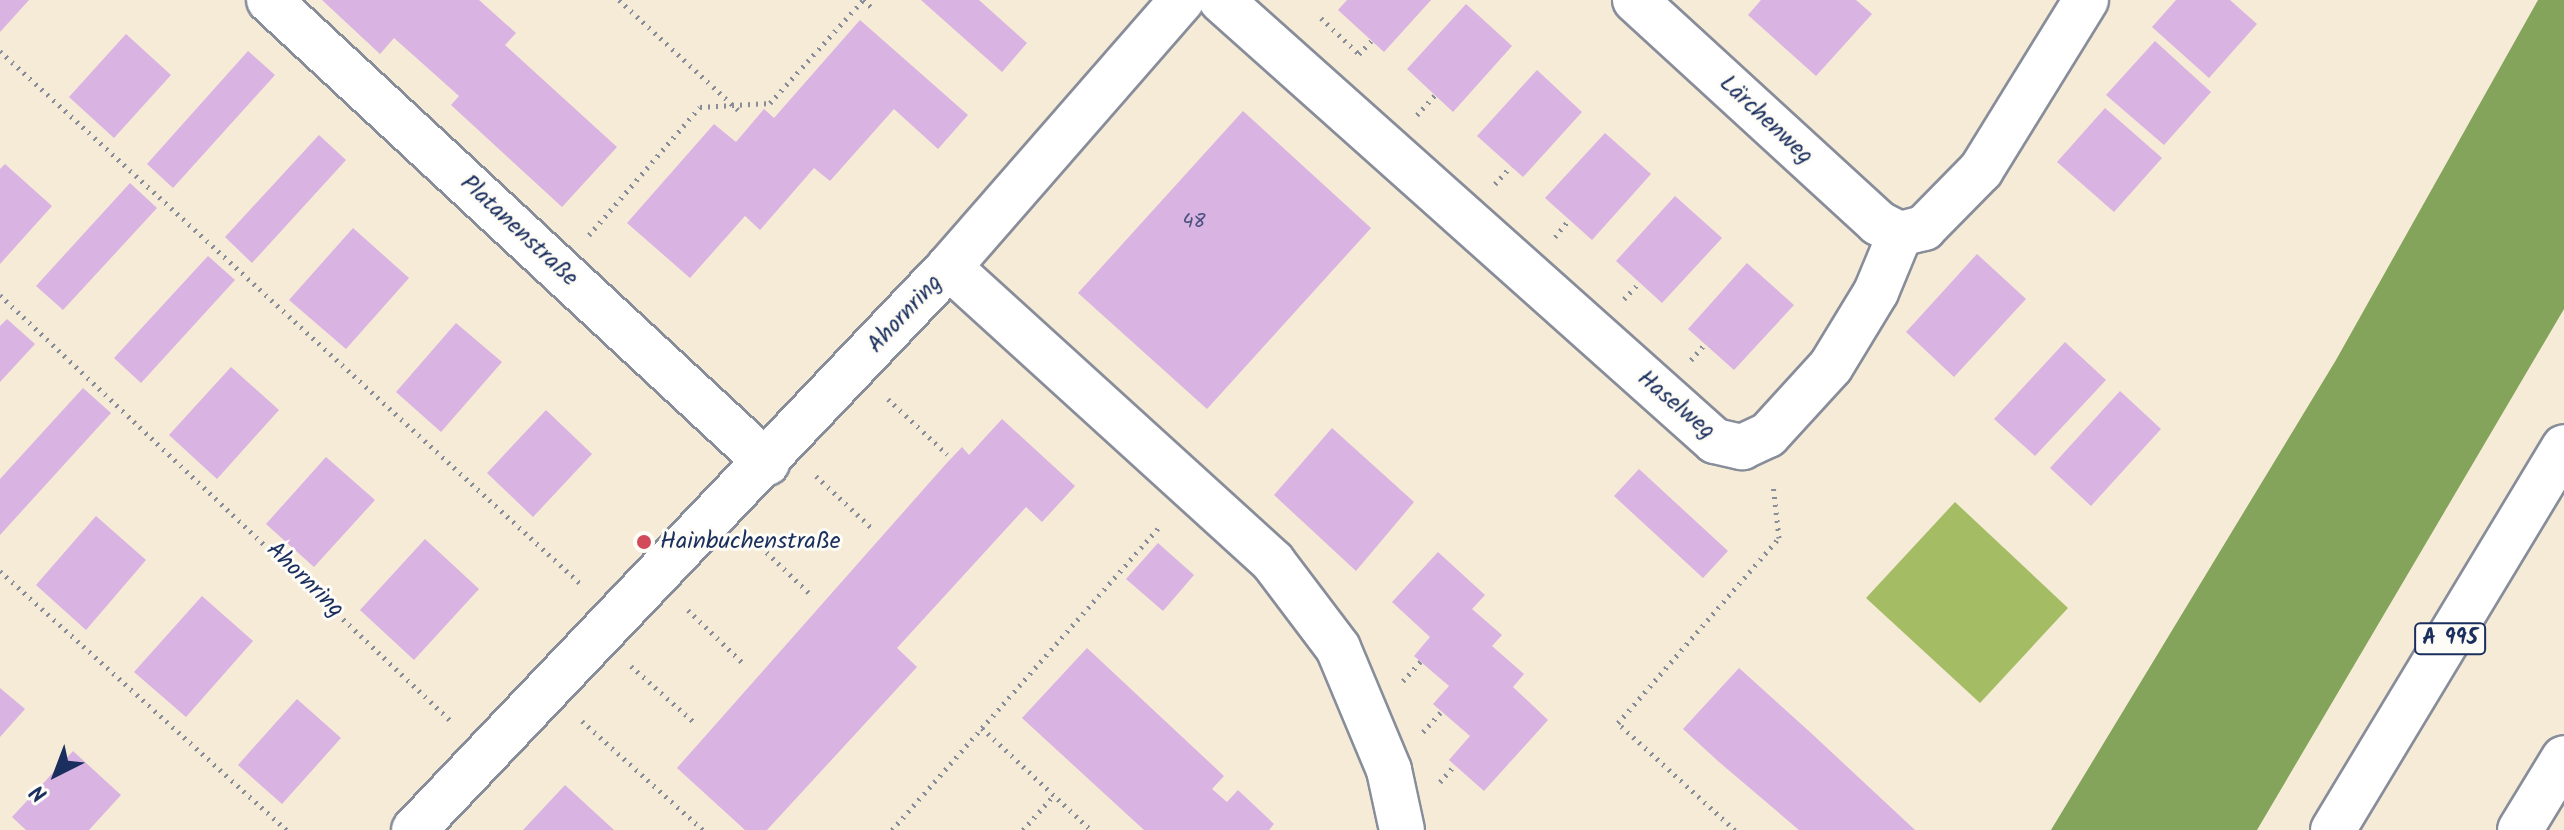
<!DOCTYPE html>
<html>
<head>
<meta charset="utf-8">
<style>
  body { margin:0 }
  #map { position:relative; width:2564px; height:830px; overflow:hidden; background:#f6ebd7; font-family:Kalam,sans-serif }
  div>[style] { position:absolute }
  [style*='--x'] { left:calc(var(--x)*1px); top:calc(var(--y)*1px); width:calc(var(--w)*1px); rotate:calc(var(--a)*1deg) }
  .green>* { inset:0; background:#a4bd64 }
  .forest>* { inset:0; background:#83a45a }
  .building>* { inset:0; background:#d9b3e2 }
  .path>* { height:5px; margin-top:-2.5px; transform-origin:0; background:repeating-linear-gradient(90deg,#888d9a 0 2px,transparent 0 8px) }
  .roads { filter:drop-shadow(2px 0 #888d9a) drop-shadow(-2px 0 #888d9a) drop-shadow(0 2px #888d9a) drop-shadow(0 -2px #888d9a) }
  .minor>* { height:44px; margin:-22px; padding:0 22px; transform-origin:22px; border-radius:22px; background:#fff }
  .highway>* { height:44px; margin:-22px; padding:0 22px; transform-origin:22px; border-radius:22px; background:#fff }
  .dots>* { width:22px; height:22px; translate:-50% -50%; box-sizing:border-box; border:4px solid #fdfcf7; border-radius:50% }
  span { translate:-50% -50%; white-space:nowrap; text-align:center; line-height:1.15; -webkit-text-stroke:6px #fdfcf7; paint-order:stroke }
  .number-label { font-size:20px; color:#4a507f }
  .number-label span { -webkit-text-stroke-width:0 }
  .shield-label span { padding:2px 6px; background:#fdfcf7; border:2px solid; border-radius:6px; -webkit-text-stroke-width:0 }
  .shield-label { font-size:22px; color:#1b2f5e; font-weight:700 }
  .street-label { font-size:24px; color:#1b2f5e }
  .poi-label { font-size:24px; color:#1b2f5e }
  .left { translate:0 -50%; text-align:left }
  .north { position:absolute; left:16px; top:734px; width:80px; height:80px; -webkit-text-stroke:6px #fdfcf7; paint-order:stroke; rotate:222deg; font-size:22px; font-weight:700; line-height:32px; text-align:center; color:#1b2f5e }
  .north::after { content:''; display:block; margin:auto; width:28px; height:36px; background:#1b2f5e; clip-path:polygon(50% 0,100% 100%,50% 72%,0 100%) }
</style>
</head>
<body>
<div id="map">
  <div class="green">
    <div style="clip-path:polygon(1955px 502px,2068px 608px,1980px 703px,1866px 598px)"></div>
  </div>
  <div class="forest">
    <div style="clip-path:polygon(2538px 0,2564px 0,2564px 309px,2257px 830px,2051px 830px,2336px 360px)"></div>
  </div>
  <div class="building">
    <div style="clip-path:polygon(0 0,29px 0,0 32px)"></div>
    <div style="clip-path:polygon(322px 0,479px 0,516px 33px,505px 45px,617px 147px,562px 207px,451px 105px,459px 96px,394px 38px,380px 54px)"></div>
    <div style="clip-path:polygon(921px 0,979px 0,1027px 43px,1002px 72px)"></div>
    <div style="clip-path:polygon(1347px 0,1431px 0,1384px 52px,1338px 10px)"></div>
    <div style="clip-path:polygon(1761px 0,1856px 0,1872px 14px,1816px 76px,1748px 15px)"></div>
    <div style="clip-path:polygon(2176px 0,2230px 0,2257px 24px,2209px 78px,2152px 27px)"></div>
    <div style="clip-path:polygon(1466px 4px,1512px 46px,1453px 112px,1407px 69px)"></div>
    <div style="clip-path:polygon(860px 20px,968px 115px,938px 149px,894px 109px,830px 181px,814px 168px,760px 230px,745px 216px,690px 278px,627px 223px,714px 124px,736px 142px,764px 109px,774px 118px)"></div>
    <div style="clip-path:polygon(126px 34px,171px 75px,114px 138px,69px 97px)"></div>
    <div style="clip-path:polygon(2155px 41px,2211px 92px,2164px 145px,2106px 95px)"></div>
    <div style="clip-path:polygon(248px 51px,275px 75px,173px 188px,147px 164px)"></div>
    <div style="clip-path:polygon(1537px 70px,1582px 112px,1523px 177px,1477px 136px)"></div>
    <div style="clip-path:polygon(2105px 108px,2162px 158px,2114px 212px,2057px 162px)"></div>
    <div style="clip-path:polygon(1243px 111px,1371px 228px,1207px 409px,1078px 293px)"></div>
    <div style="clip-path:polygon(1605px 133px,1651px 174px,1592px 240px,1545px 198px)"></div>
    <div style="clip-path:polygon(319px 135px,346px 160px,252px 263px,225px 237px)"></div>
    <div style="clip-path:polygon(5px 164px,52px 206px,0 264px,0 169px)"></div>
    <div style="clip-path:polygon(130px 183px,157px 208px,63px 310px,36px 286px)"></div>
    <div style="clip-path:polygon(1675px 196px,1722px 238px,1662px 303px,1616px 261px)"></div>
    <div style="clip-path:polygon(353px 228px,409px 278px,346px 349px,289px 300px)"></div>
    <div style="clip-path:polygon(1977px 254px,2026px 299px,1954px 377px,1906px 332px)"></div>
    <div style="clip-path:polygon(208px 256px,235px 280px,141px 383px,114px 358px)"></div>
    <div style="clip-path:polygon(1747px 263px,1794px 305px,1734px 370px,1688px 329px)"></div>
    <div style="clip-path:polygon(7px 319px,35px 344px,0 382px,0 326px)"></div>
    <div style="clip-path:polygon(456px 323px,502px 362px,441px 432px,396px 392px)"></div>
    <div style="clip-path:polygon(2065px 342px,2106px 380px,2035px 456px,1994px 419px)"></div>
    <div style="clip-path:polygon(231px 367px,279px 410px,217px 479px,169px 435px)"></div>
    <div style="clip-path:polygon(83px 388px,111px 413px,0 535px,0 479px)"></div>
    <div style="clip-path:polygon(2120px 391px,2161px 429px,2091px 506px,2050px 468px)"></div>
    <div style="clip-path:polygon(546px 410px,592px 454px,533px 517px,487px 473px)"></div>
    <div style="clip-path:polygon(1002px 419px,1075px 486px,1042px 522px,1026px 507px,897px 648px,917px 667px,767px 830px,745px 830px,677px 768px,945px 465px,962px 447px,969px 455px)"></div>
    <div style="clip-path:polygon(1332px 428px,1414px 502px,1356px 571px,1274px 495px)"></div>
    <div style="clip-path:polygon(326px 457px,375px 500px,314px 567px,266px 524px)"></div>
    <div style="clip-path:polygon(1639px 469px,1728px 551px,1703px 578px,1614px 496px)"></div>
    <div style="clip-path:polygon(96px 516px,146px 560px,86px 630px,36px 585px)"></div>
    <div style="clip-path:polygon(425px 539px,479px 589px,414px 660px,360px 610px)"></div>
    <div style="clip-path:polygon(1158px 543px,1194px 575px,1163px 611px,1126px 579px)"></div>
    <div style="clip-path:polygon(1438px 552px,1485px 595px,1472px 609px,1502px 635px,1492px 646px,1524px 674px,1513px 687px,1548px 720px,1484px 791px,1449px 760px,1470px 736px,1433px 704px,1449px 686px,1414px 656px,1430px 637px,1392px 602px)"></div>
    <div style="clip-path:polygon(202px 596px,253px 641px,186px 717px,134px 672px)"></div>
    <div style="clip-path:polygon(1087px 648px,1224px 776px,1212px 789px,1227px 802px,1238px 790px,1274px 824px,1269px 830px,1144px 830px,1022px 718px)"></div>
    <div style="clip-path:polygon(1739px 668px,1811px 733px,1915px 830px,1799px 830px,1719px 762px,1683px 729px)"></div>
    <div style="clip-path:polygon(0 688px,25px 709px,0 737px)"></div>
    <div style="clip-path:polygon(297px 699px,341px 738px,282px 804px,238px 765px)"></div>
    <div style="clip-path:polygon(73px 751px,121px 795px,89px 830px,26px 830px,12px 817px)"></div>
    <div style="clip-path:polygon(565px 785px,614px 830px,523px 830px)"></div>
  </div>
  <div class="path">
    <div style="--x:619;--y:0;--w:162;--a:42.7"></div>
    <div style="--x:1321;--y:18;--w:52;--a:43.5"></div>
    <div style="--x:1359;--y:54;--w:18;--a:-47"></div>
    <div style="--x:0;--y:51;--w:790;--a:42.54"></div>
    <div style="--x:1417;--y:115;--w:27;--a:-48"></div>
    <div style="--x:1495;--y:184;--w:24;--a:-48"></div>
    <div style="--x:589;--y:235;--w:169;--a:-49.1"></div>
    <div style="--x:700;--y:107;--w:70;--a:-3.3"></div>
    <div style="--x:770;--y:103;--w:139;--a:-47.9"></div>
    <div style="--x:863;--y:0;--w:11;--a:41"></div>
    <div style="--x:1555;--y:237;--w:22;--a:-51"></div>
    <div style="--x:0;--y:295;--w:622;--a:43.37"></div>
    <div style="--x:1624;--y:299;--w:22;--a:-47"></div>
    <div style="--x:1691;--y:360;--w:21;--a:-49"></div>
    <div style="--x:888;--y:399;--w:81;--a:43"></div>
    <div style="--x:816;--y:476;--w:79;--a:43"></div>
    <div style="--x:755;--y:541;--w:75;--a:43.9"></div>
    <div style="--x:0;--y:571;--w:387;--a:42.1"></div>
    <div style="--x:688;--y:610;--w:79;--a:44"></div>
    <div style="--x:631;--y:666;--w:87;--a:41.7"></div>
    <div style="--x:1403;--y:681;--w:27;--a:-48"></div>
    <div style="--x:582;--y:721;--w:163;--a:42"></div>
    <div style="--x:982;--y:728;--w:271;--a:-48.6"></div>
    <div style="--x:1423;--y:732;--w:27;--a:-48"></div>
    <div style="--x:1440;--y:782;--w:23;--a:-49"></div>
    <div style="--x:892;--y:830;--w:136;--a:-48.6"></div>
    <div style="--x:982;--y:728;--w:149;--a:43.1"></div>
    <div style="--x:1023;--y:830;--w:47;--a:-48.5"></div>
    <div style="--x:1735;--y:830;--w:159;--a:-137.6"></div>
    <div style="--x:1618;--y:723;--w:245;--a:-49"></div>
    <div style="--x:1779;--y:538;--w:54;--a:-96.3"></div>
  </div>
  <div class="roads">
    <div class="minor">
      <div style="--x:269;--y:0;--w:680;--a:42.91"></div>
      <div style="--x:1221;--y:0;--w:662;--a:41.76"></div>
      <div style="--x:1715;--y:441;--w:28;--a:13"></div>
      <div style="--x:1742;--y:447;--w:29;--a:-25"></div>
      <div style="--x:1768;--y:435;--w:93;--a:-47.6"></div>
      <div style="--x:1831;--y:366;--w:87;--a:-58.7"></div>
      <div style="--x:1876;--y:292;--w:63;--a:-67.5"></div>
      <div style="--x:1900;--y:234;--w:25;--a:-14"></div>
      <div style="--x:1924;--y:228;--w:81;--a:-45.5"></div>
      <div style="--x:1981;--y:170;--w:200;--a:-58.3"></div>
      <div style="--x:1635;--y:0;--w:330;--a:42.5"></div>
      <div style="--x:1878;--y:223;--w:25;--a:27"></div>
      <div style="--x:949;--y:267;--w:438;--a:42.3"></div>
      <div style="--x:1273;--y:562;--w:108;--a:52.9"></div>
      <div style="--x:1338;--y:648;--w:132;--a:67.3"></div>
      <div style="--x:1389;--y:770;--w:61;--a:77.8"></div>
      <div style="--x:414;--y:830;--w:777;--a:-46.46"></div>
      <div style="--x:949;--y:267;--w:354;--a:-48.9"></div>
    </div>
    <div class="highway">
      <div style="--x:2333;--y:830;--w:447;--a:-58.9"></div>
      <div style="--x:2520;--y:830;--w:84;--a:-58.6"></div>
    </div>
  </div>
  <div class="dots">
    <div style="left:644px;top:542px;background:#d1495b"></div>
  </div>
  <div class="number-label">
    <span style="left:1194px;top:222px">48</span>
  </div>
  <div class="shield-label">
    <span style="left:2450px;top:639px">A 995</span>
  </div>
  <div class="street-label">
    <span style="left:1766px;top:120px;rotate:43deg">Lärchenweg</span>
    <span style="left:519px;top:231px;rotate:43deg">Platanenstraße</span>
    <span style="left:905px;top:314px;rotate:-47deg">Ahornring</span>
    <span style="left:1676px;top:405px;rotate:40deg">Haselweg</span>
    <span style="left:305px;top:580px;rotate:44deg">Ahornring</span>
  </div>
  <div class="poi-label">
    <span class="left" style="left:660px;top:542px">Hainbuchenstraße</span>
  </div>
  <div class="north">N</div>
</div>
</body>
</html>
